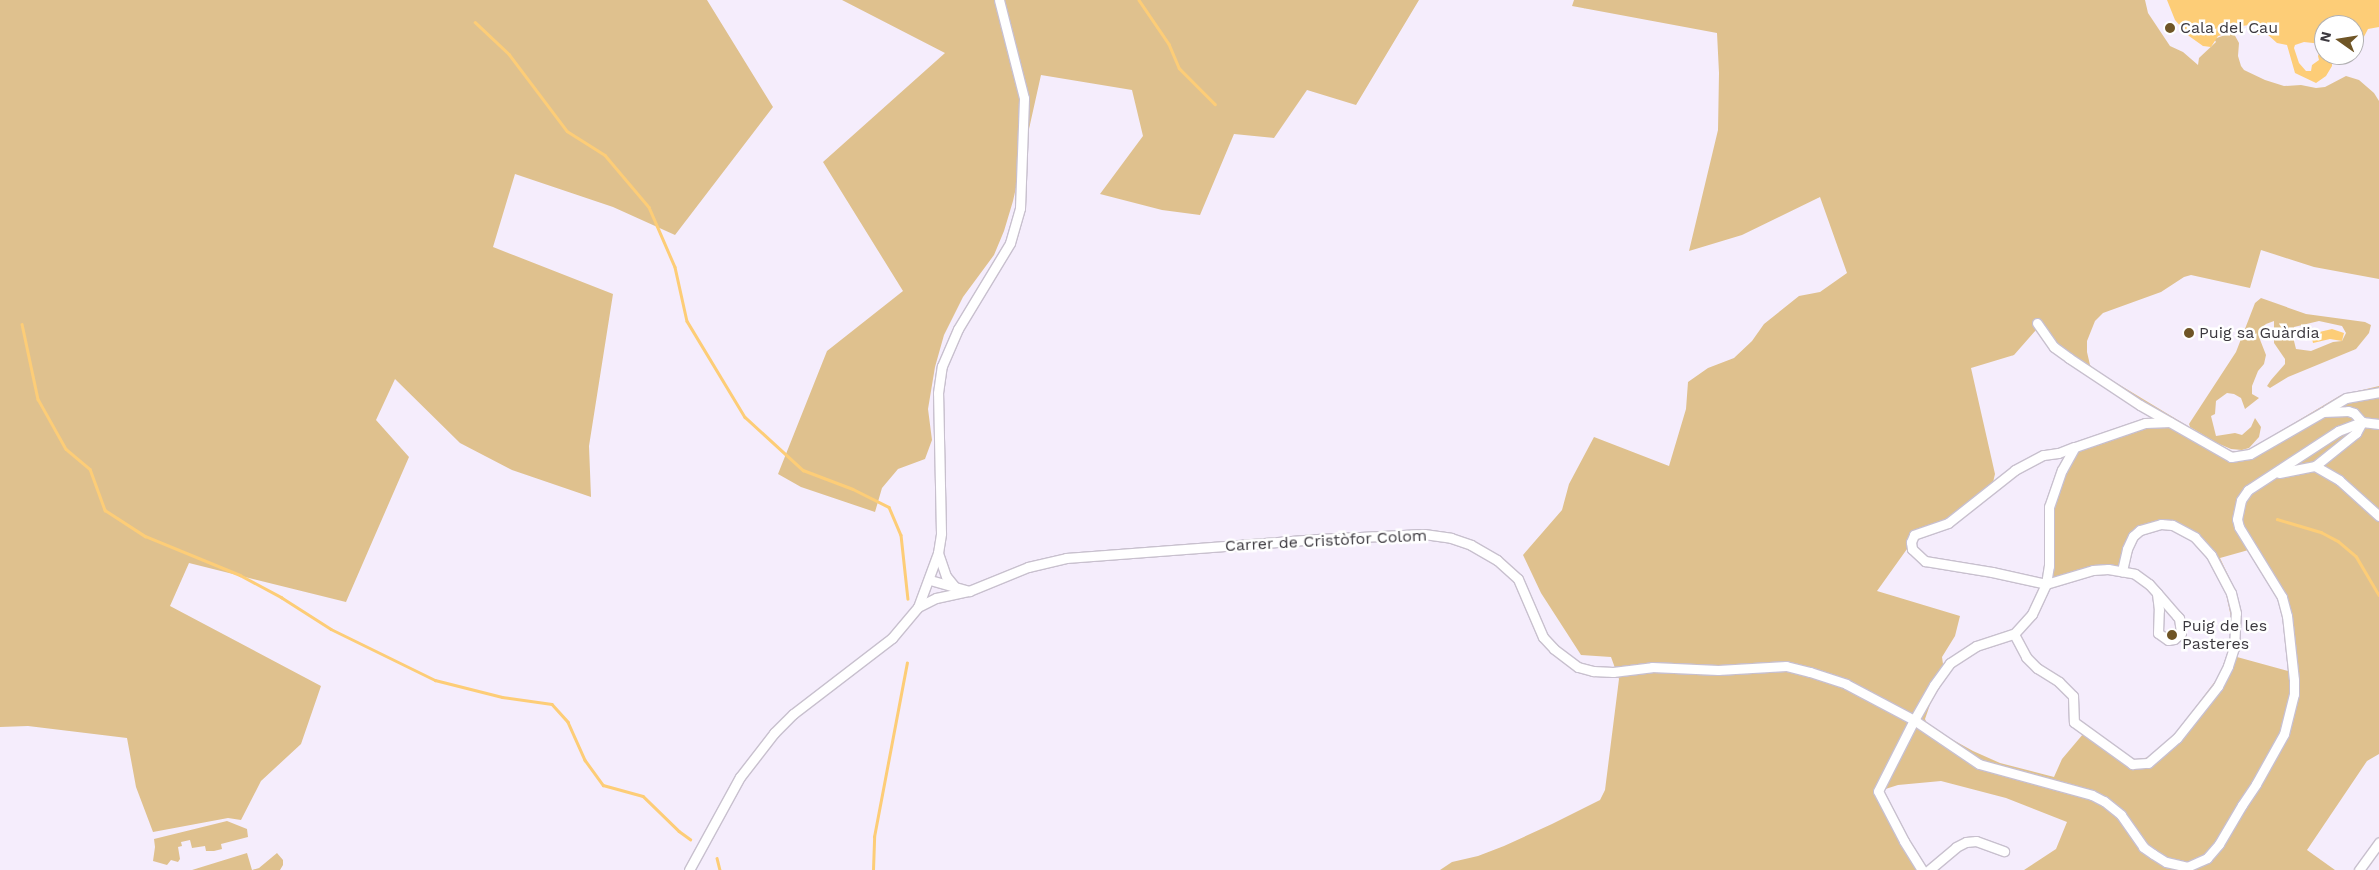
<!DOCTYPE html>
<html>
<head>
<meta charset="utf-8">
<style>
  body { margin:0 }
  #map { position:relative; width:2379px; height:870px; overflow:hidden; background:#f5edfc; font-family:"Work Sans",sans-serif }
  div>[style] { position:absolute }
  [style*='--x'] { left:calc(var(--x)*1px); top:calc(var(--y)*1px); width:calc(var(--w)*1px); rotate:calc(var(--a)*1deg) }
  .green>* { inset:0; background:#dfc18e }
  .water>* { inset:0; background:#fdcd77 }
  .stream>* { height:2.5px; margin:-1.25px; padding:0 1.25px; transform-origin:1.25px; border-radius:1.25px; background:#fdcd77 }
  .roads { filter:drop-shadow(1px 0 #c8c0ce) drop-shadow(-1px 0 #c8c0ce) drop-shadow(0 1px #c8c0ce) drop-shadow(0 -1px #c8c0ce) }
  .minor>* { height:9px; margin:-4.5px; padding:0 4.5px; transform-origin:4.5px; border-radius:4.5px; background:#fff }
  .dots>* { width:14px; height:14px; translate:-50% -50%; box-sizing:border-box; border:2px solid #fff; border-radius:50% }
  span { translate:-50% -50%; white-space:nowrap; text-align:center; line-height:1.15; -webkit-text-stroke:5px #fff; paint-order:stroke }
  .poi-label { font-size:16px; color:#3c393f }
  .left { translate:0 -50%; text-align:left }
  .street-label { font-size:16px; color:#3c393f }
  .north { position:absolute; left:2314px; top:15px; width:50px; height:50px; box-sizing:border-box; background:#fff; border:1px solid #b1b0b2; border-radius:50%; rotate:283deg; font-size:14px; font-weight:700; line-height:20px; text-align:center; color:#3c393f }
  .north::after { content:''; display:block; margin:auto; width:18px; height:22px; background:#6f5526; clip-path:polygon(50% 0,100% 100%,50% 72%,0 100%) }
</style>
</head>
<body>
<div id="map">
  <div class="green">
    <div style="clip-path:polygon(0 0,707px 0,773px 107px,675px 235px,613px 207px,515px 174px,493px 247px,613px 294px,589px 446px,591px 497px,512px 470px,460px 443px,395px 379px,376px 420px,409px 457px,346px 602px,189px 563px,170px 606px,321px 686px,301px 744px,261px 781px,241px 820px,228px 818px,153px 832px,136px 787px,127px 738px,28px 726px,0 727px)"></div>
    <div style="clip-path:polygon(842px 0,1419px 0,1356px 105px,1307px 90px,1274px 138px,1234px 134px,1200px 215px,1162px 210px,1100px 194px,1143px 136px,1132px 90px,1041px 75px,1013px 201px,1004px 231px,994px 255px,963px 297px,944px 335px,935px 367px,928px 409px,932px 440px,925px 459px,898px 469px,882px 488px,875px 512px,801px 487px,778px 474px,827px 351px,903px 291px,823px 162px,945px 53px)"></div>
    <div style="clip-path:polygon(evenodd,1574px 0,2145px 0,2148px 13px,2170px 46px,2183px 52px,2198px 65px,2199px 58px,2216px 42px,2214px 39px,2233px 32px,2239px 43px,2238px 56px,2241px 66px,2244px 70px,2265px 80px,2284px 86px,2301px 85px,2316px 88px,2325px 87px,2346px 76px,2359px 80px,2374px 93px,2379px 101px,2379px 279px,2314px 267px,2261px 250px,2250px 288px,2191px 275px,2184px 277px,2161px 292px,2103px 313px,2095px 321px,2087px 341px,2087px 352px,2090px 365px,2095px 370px,2229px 451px,2247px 451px,2341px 395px,2379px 386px,2379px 754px,2367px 761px,2307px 850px,2335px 870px,2024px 870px,2056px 849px,2067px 822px,2006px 798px,1941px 781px,1898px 785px,1873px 793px,1917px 870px,1440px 870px,1452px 862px,1478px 856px,1504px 846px,1552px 824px,1600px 800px,1605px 790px,1619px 679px,1611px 657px,1581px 655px,1541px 593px,1523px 555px,1562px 510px,1569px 484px,1594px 437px,1669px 466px,1686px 409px,1688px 382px,1708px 368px,1734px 358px,1752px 341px,1764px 324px,1799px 296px,1820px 292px,1847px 273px,1820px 197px,1742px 235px,1689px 251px,1718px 130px,1719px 73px,1717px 33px,1572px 6px,1574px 0,2036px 330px,2054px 353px,2153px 418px,2076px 443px,2045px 520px,2045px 572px,2057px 585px,2087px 575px,2112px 574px,2130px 553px,2136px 537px,2148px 530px,2166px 528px,2184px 534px,2194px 542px,2214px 566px,2225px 589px,2232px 622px,2230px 646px,2219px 676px,2176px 733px,2150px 757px,2133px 760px,2089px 727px,2062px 759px,2054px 777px,2000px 763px,1973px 751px,1928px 726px,1925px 719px,1933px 696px,1949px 672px,1943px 664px,1942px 657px,1955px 636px,1960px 616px,1877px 591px,1907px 549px,1921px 536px,1990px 495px,1995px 474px,1971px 368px,2014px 355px,2036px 330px,1574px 0,2252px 549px,2282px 597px,2292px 672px,2237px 657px,2241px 614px,2237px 594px,2220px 558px,2252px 549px)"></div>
    <div style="clip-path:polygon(evenodd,2261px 298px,2306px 314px,2365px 322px,2371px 325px,2369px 333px,2356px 349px,2288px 377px,2270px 388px,2267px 386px,2271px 380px,2285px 364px,2285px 359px,2274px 343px,2274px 321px,2266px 324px,2259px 330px,2259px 337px,2266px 355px,2264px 364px,2258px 371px,2252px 386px,2252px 394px,2259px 398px,2245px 409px,2241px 398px,2234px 394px,2227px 393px,2216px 401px,2215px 414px,2211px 416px,2216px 436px,2235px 433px,2242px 435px,2251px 427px,2255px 418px,2261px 427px,2259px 437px,2249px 448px,2242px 450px,2231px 449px,2217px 443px,2190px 427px,2189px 424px,2236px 352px,2255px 303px,2261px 298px,2319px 321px,2342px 326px,2346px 333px,2342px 341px,2333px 342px,2311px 351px,2296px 349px,2294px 341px,2294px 327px,2319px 321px)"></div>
    <div style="clip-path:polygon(227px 821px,247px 829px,248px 837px,221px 844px,222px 849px,214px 851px,206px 851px,205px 846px,192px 848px,190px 840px,181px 842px,182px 846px,178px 847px,180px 859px,178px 862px,171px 860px,167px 865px,153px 861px,155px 847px,154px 839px)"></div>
    <div style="clip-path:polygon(247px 853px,252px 870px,259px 868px,277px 853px,283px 860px,283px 865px,280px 870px,192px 870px)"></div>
  </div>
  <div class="water">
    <div style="clip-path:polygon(evenodd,2167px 0,2379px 0,2379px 27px,2368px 29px,2356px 52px,2354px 25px,2324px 25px,2324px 55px,2332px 55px,2332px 66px,2326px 76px,2316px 83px,2295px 73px,2287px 45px,2277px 43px,2267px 34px,2255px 35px,2260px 27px,2249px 25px,2235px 27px,2237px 31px,2218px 36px,2211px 47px,2203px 46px,2189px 36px,2175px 20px,2167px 0,2304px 42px,2322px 44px,2318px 56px,2319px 60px,2312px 65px,2311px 71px,2306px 71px,2299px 63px,2294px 48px,2295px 45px,2304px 42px)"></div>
    <div style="clip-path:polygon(2332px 329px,2344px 333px,2342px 341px,2330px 339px,2313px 343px,2311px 334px)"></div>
  </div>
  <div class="stream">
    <div style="--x:1139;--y:0;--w:53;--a:55.7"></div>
    <div style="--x:1169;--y:44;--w:26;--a:67"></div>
    <div style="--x:1179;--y:68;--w:51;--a:45"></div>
    <div style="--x:475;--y:22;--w:47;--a:43.3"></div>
    <div style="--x:509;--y:54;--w:96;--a:53"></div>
    <div style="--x:567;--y:131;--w:45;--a:32.3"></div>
    <div style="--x:605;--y:155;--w:68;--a:49.8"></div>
    <div style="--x:649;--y:207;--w:65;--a:66.6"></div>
    <div style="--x:675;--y:267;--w:55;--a:77.5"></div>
    <div style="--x:687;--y:321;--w:112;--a:58.9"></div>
    <div style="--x:745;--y:417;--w:79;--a:42.4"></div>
    <div style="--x:803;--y:470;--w:53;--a:20.8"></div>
    <div style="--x:853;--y:489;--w:40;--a:26.6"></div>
    <div style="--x:889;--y:507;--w:30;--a:67"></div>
    <div style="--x:901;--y:535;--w:64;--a:83.8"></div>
    <div style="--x:22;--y:324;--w:77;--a:78"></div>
    <div style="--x:38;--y:399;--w:57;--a:60.8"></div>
    <div style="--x:66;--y:449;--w:31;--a:40"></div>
    <div style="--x:90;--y:469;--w:44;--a:69.9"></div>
    <div style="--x:105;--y:510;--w:48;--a:33"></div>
    <div style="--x:145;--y:536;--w:103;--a:22.3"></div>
    <div style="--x:240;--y:575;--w:47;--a:28.2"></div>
    <div style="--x:281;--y:597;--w:59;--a:32.6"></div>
    <div style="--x:331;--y:629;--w:116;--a:26.1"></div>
    <div style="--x:435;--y:680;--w:69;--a:14.2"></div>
    <div style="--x:502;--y:697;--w:50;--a:8"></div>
    <div style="--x:552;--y:704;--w:24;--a:48"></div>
    <div style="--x:568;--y:722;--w:42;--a:65.9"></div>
    <div style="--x:585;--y:760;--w:31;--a:54"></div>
    <div style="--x:603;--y:785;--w:41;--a:15.4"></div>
    <div style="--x:643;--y:796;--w:50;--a:44.2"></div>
    <div style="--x:679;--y:831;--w:14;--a:36"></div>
    <div style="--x:2277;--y:519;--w:46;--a:16.5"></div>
    <div style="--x:2321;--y:532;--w:19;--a:28"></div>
    <div style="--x:2338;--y:541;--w:23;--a:40"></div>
    <div style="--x:2356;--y:556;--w:45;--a:59.5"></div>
    <div style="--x:717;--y:858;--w:12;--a:76"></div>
    <div style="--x:873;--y:870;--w:33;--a:-88"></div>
    <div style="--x:874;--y:837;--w:177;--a:-79.3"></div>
  </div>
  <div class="roads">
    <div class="minor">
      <div style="--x:2037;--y:323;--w:29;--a:55"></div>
      <div style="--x:2054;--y:347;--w:19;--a:36"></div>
      <div style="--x:2069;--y:358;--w:85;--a:33.5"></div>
      <div style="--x:2140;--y:405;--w:105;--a:29.7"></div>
      <div style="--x:2231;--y:457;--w:19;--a:-9"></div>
      <div style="--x:2250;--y:454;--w:84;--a:-29.9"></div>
      <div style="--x:2323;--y:412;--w:25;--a:-2"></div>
      <div style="--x:2348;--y:411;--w:6;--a:18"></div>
      <div style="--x:2354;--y:413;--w:12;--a:48"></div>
      <div style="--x:2326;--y:410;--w:23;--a:-31"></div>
      <div style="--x:2346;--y:398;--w:34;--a:-10"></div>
      <div style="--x:2074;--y:447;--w:17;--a:159"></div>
      <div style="--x:2058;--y:453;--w:15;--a:172"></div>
      <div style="--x:2043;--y:455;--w:32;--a:152"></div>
      <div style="--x:2015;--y:470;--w:85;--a:141.7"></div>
      <div style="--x:1948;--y:523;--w:36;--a:161"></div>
      <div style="--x:1914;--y:535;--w:8;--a:113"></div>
      <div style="--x:1911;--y:542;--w:7;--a:82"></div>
      <div style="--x:1912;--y:549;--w:18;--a:43"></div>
      <div style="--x:1925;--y:561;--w:68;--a:9.3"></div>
      <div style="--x:1992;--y:572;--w:55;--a:12.5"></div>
      <div style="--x:2046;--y:584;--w:49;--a:-16.6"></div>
      <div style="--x:2093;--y:570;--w:15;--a:-4"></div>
      <div style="--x:2108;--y:569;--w:27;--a:10"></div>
      <div style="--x:2135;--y:574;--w:17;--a:36"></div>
      <div style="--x:2149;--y:584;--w:12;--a:48"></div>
      <div style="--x:2157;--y:593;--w:30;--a:49"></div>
      <div style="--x:2177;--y:616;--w:3;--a:45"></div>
      <div style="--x:2179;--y:618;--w:15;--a:82"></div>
      <div style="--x:2181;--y:633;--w:9;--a:139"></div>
      <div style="--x:2174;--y:639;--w:6;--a:171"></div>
      <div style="--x:2168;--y:640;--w:12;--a:-145"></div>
      <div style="--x:2158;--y:633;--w:23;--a:-88"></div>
      <div style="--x:2159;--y:610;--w:17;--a:-97"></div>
      <div style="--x:2315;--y:466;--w:28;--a:30"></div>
      <div style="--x:2339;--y:480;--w:54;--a:42"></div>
      <div style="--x:2279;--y:473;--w:37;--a:-11"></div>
      <div style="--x:2315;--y:466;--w:53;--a:-38.8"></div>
      <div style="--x:2356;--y:433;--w:13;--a:-61"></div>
      <div style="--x:938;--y:553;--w:24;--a:71"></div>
      <div style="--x:946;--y:576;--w:13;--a:51"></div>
      <div style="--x:930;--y:580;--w:41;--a:15.8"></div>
      <div style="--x:918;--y:607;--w:58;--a:-69.7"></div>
      <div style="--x:938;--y:553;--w:20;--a:-81"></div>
      <div style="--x:941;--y:533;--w:140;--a:-91.2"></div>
      <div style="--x:938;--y:393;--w:27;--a:-82"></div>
      <div style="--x:942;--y:366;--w:40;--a:-66.6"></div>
      <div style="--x:958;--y:329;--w:100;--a:-58.8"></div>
      <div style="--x:1010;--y:243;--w:36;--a:-74"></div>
      <div style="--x:1020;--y:208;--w:110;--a:-87.9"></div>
      <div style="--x:1024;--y:98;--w:101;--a:-104.3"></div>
      <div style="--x:2014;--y:634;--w:26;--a:62"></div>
      <div style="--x:2026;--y:657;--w:16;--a:45"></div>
      <div style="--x:2037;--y:668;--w:26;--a:32"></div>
      <div style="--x:2059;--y:682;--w:20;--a:45"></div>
      <div style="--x:2073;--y:696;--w:26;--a:88"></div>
      <div style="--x:2074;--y:722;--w:72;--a:35.9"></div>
      <div style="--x:2132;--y:764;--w:16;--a:-4"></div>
      <div style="--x:2148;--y:763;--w:38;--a:-41"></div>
      <div style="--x:2177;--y:738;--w:66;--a:-51.7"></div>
      <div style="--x:2218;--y:686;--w:22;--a:-63"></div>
      <div style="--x:2228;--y:666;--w:19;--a:-72"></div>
      <div style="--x:2234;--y:648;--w:35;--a:-87"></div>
      <div style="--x:2236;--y:613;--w:21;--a:-104"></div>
      <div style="--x:2231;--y:593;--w:43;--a:-117.8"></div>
      <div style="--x:2211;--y:555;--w:24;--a:-132"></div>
      <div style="--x:2195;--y:537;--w:26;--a:-152"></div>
      <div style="--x:2172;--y:525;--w:11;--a:-175"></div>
      <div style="--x:2161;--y:524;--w:22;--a:164"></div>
      <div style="--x:2140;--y:530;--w:9;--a:139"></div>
      <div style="--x:2133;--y:536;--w:14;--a:115"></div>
      <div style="--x:2127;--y:549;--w:23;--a:103"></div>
      <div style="--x:689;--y:870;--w:106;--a:-61.3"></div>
      <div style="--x:740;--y:777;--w:56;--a:-52.3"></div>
      <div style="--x:774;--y:733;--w:27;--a:-45"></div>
      <div style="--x:793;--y:714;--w:125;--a:-37.5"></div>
      <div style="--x:892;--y:638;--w:40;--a:-50"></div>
      <div style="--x:918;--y:607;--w:20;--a:-27"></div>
      <div style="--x:936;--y:598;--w:34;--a:-12"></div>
      <div style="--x:969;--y:591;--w:64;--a:-22.1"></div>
      <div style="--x:1028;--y:567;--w:39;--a:-13"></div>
      <div style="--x:1066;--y:558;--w:252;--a:-4.3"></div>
      <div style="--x:1317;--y:539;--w:107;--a:-2.7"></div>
      <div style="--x:1424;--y:534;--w:27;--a:8"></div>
      <div style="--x:1451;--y:538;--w:21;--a:19"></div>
      <div style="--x:1471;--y:545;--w:30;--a:30"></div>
      <div style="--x:1497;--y:560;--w:28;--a:42"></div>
      <div style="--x:1518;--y:579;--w:63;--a:66.7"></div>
      <div style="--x:1543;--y:637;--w:16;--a:47"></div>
      <div style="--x:1554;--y:649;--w:30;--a:37"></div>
      <div style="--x:1578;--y:667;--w:16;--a:15"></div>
      <div style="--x:1593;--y:671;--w:20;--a:3"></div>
      <div style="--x:1613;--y:672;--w:39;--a:-7"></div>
      <div style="--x:1652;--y:667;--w:66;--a:2.6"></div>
      <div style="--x:1718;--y:670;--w:68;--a:-3.4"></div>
      <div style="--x:1786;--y:666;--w:25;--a:14"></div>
      <div style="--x:1810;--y:672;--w:38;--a:18"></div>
      <div style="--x:1846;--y:684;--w:77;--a:27.9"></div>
      <div style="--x:1914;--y:720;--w:78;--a:34.1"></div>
      <div style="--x:1979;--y:764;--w:117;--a:15.3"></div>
      <div style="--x:2092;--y:795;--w:13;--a:27"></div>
      <div style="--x:2104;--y:801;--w:22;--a:39"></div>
      <div style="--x:2121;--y:815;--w:39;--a:55"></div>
      <div style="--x:2143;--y:847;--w:12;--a:35"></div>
      <div style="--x:2153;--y:854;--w:15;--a:32"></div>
      <div style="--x:2166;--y:862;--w:22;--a:13"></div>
      <div style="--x:2187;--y:867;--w:22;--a:-24"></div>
      <div style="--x:2207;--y:858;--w:18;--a:-49"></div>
      <div style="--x:2219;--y:844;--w:45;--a:-59.5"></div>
      <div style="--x:2242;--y:805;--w:25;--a:-56"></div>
      <div style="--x:2256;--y:784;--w:57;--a:-60.8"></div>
      <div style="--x:2284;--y:734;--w:41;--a:-76"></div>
      <div style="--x:2294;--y:694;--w:14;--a:-90"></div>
      <div style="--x:2294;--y:680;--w:64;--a:-96.2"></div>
      <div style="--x:2287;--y:616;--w:20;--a:-105"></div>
      <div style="--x:2282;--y:597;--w:82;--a:-121.6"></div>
      <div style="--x:2239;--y:527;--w:8;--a:-104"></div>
      <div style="--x:2237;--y:519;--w:19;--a:-78"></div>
      <div style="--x:2241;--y:500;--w:12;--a:-55"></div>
      <div style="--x:2248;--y:490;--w:108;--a:-33.2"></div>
      <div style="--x:2338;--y:431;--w:26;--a:-21"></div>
      <div style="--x:2362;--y:422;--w:17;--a:7"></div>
      <div style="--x:1922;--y:870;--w:34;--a:-122"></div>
      <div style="--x:1904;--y:841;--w:56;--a:-117.5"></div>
      <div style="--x:1878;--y:791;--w:80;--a:-63.1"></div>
      <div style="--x:1914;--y:720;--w:40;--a:-60.3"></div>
      <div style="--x:1934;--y:685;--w:27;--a:-54"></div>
      <div style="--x:1950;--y:663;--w:31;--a:-33"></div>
      <div style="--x:1976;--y:646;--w:40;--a:-18"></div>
      <div style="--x:2014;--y:634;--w:27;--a:-48"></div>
      <div style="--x:2032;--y:614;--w:33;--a:-65"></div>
      <div style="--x:2046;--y:584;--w:18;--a:-81"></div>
      <div style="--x:2049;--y:566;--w:59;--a:-90"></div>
      <div style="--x:2049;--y:507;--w:39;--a:-71"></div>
      <div style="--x:2062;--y:470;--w:26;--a:-61"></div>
      <div style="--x:2075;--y:447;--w:74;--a:-18.9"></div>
      <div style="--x:2145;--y:423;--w:25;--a:-2"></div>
      <div style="--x:1929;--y:870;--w:35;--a:-40"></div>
      <div style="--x:1956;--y:847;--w:11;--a:-27"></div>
      <div style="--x:1966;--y:842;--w:10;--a:-6"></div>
      <div style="--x:1976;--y:841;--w:30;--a:20"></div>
      <div style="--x:2359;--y:870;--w:34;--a:-54"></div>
    </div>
  </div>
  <div class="dots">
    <div style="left:2170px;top:28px;background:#6f5526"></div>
    <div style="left:2189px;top:333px;background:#6f5526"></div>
    <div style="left:2172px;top:635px;background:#6f5526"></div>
  </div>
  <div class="poi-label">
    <span class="left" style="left:2180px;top:28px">Cala del Cau</span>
    <span class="left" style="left:2199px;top:333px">Puig sa Guàrdia</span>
    <span class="left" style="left:2182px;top:635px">Puig de les<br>Pasteres</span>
  </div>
  <div class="street-label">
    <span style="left:1326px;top:541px;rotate:-3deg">Carrer de Cristòfor Colom</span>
  </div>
  <div class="north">N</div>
</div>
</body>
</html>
